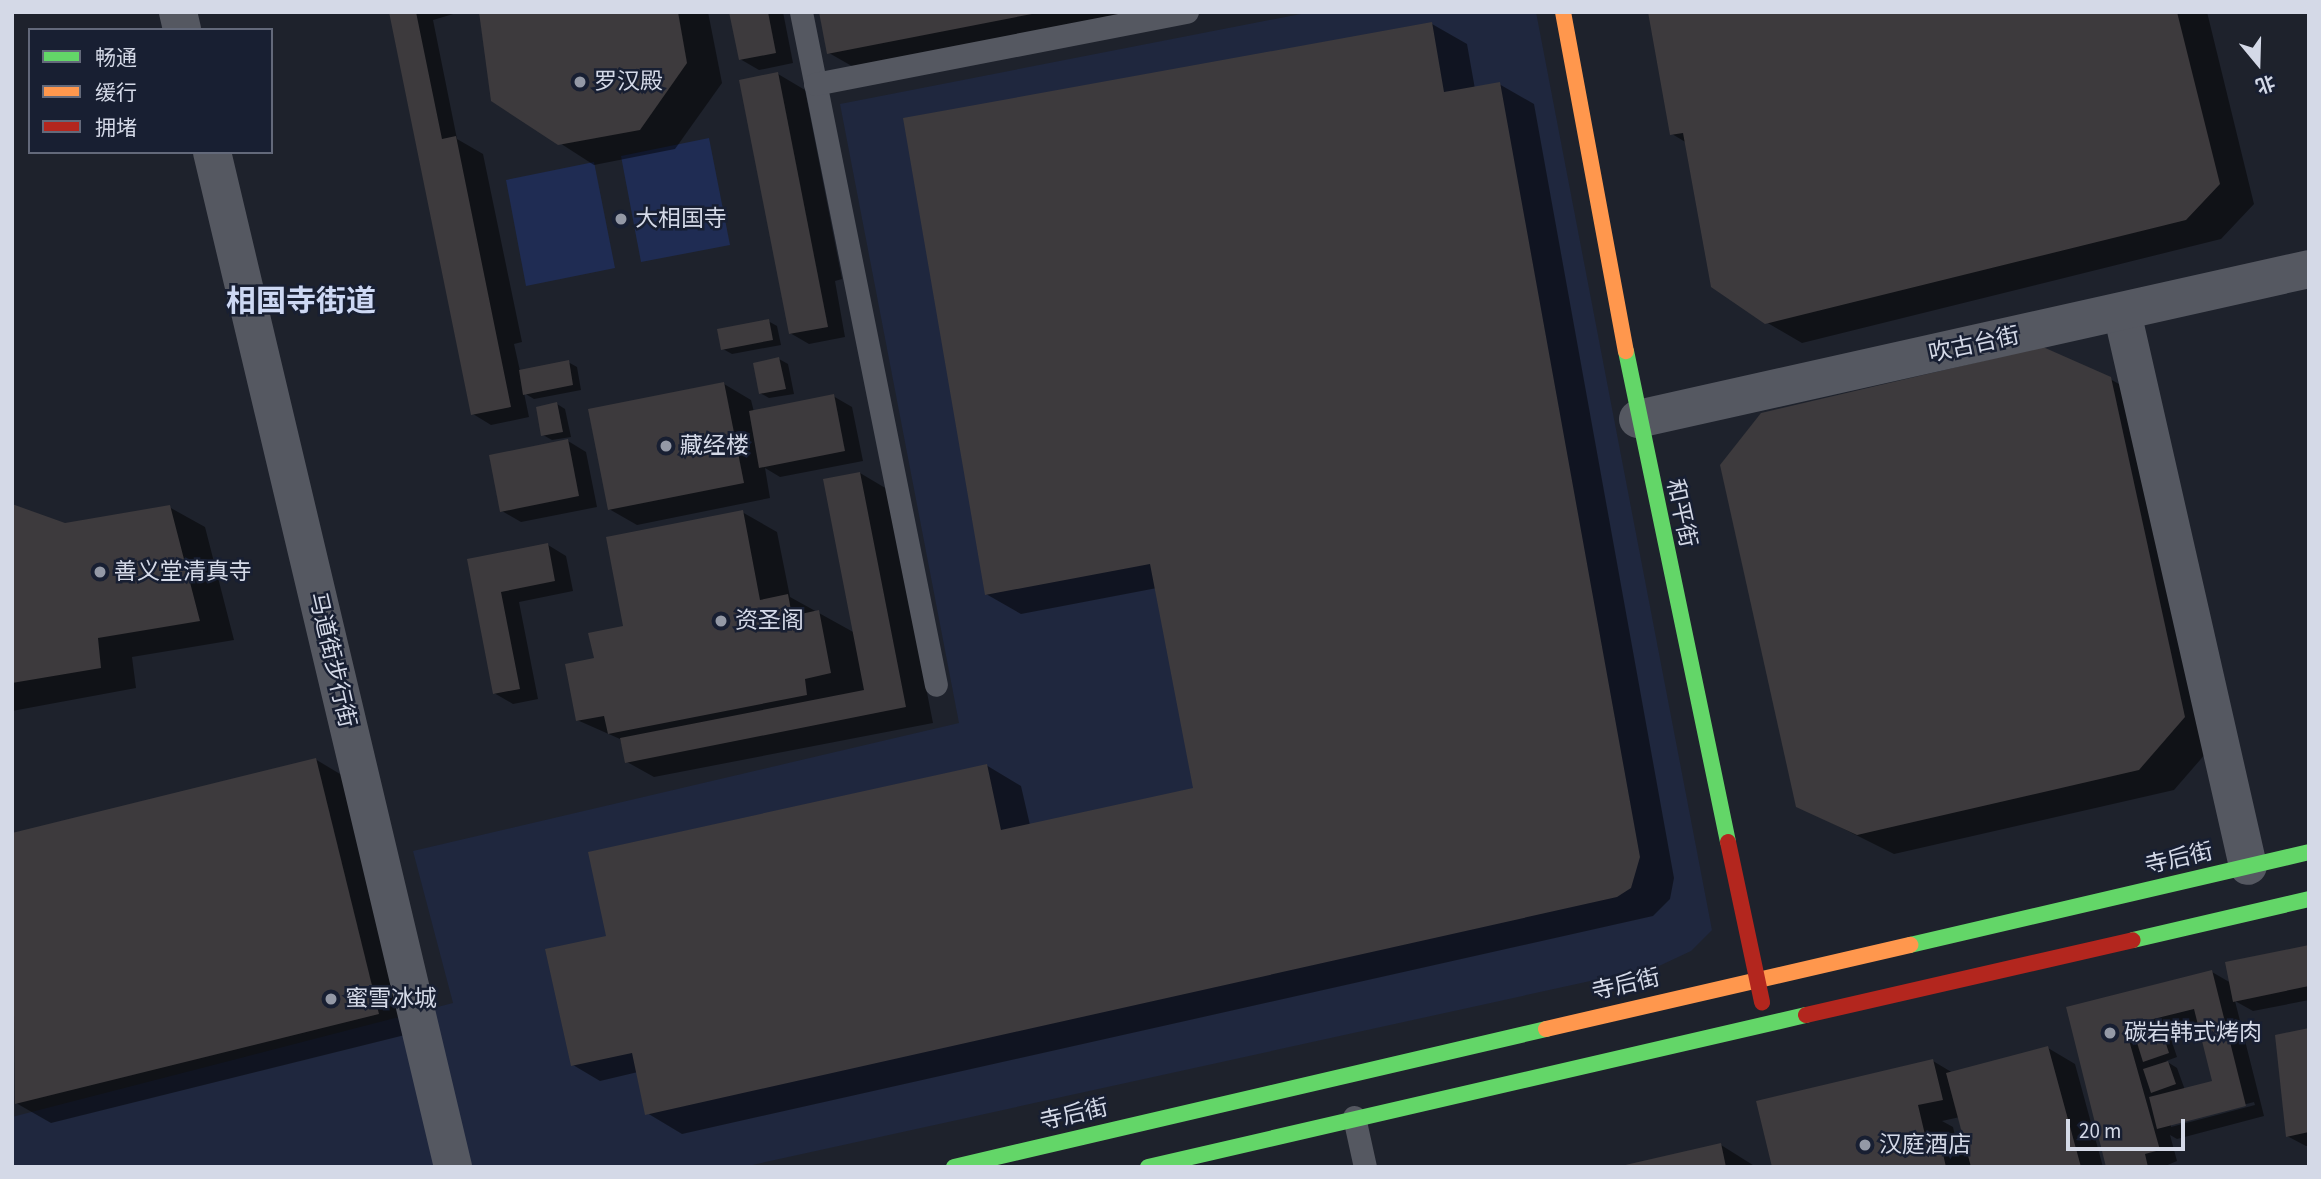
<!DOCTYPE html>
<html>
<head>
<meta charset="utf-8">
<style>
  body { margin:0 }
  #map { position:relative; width:2321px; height:1179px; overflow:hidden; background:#1e222c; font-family:"Source Sans 3","Noto Sans SC",sans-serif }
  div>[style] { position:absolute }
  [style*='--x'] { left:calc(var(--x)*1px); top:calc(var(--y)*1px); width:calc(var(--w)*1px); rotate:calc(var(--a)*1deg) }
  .built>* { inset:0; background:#1f273e }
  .green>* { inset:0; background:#1f2c53 }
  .shadow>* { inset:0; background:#0007 }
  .building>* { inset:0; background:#3d3a3d }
  .lane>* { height:23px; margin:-11.5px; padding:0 11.5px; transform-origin:11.5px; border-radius:11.5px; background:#555861 }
  .street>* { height:38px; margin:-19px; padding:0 19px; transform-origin:19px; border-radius:19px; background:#555861 }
  .fast>* { height:16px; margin:-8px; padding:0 8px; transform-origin:8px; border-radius:8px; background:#63d668 }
  .slow>* { height:16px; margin:-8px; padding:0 8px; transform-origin:8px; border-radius:8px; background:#ff974d }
  .jam>* { height:16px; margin:-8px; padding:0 8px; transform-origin:8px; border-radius:8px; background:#b3261e }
  .dots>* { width:19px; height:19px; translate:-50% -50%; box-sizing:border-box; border:4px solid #181f32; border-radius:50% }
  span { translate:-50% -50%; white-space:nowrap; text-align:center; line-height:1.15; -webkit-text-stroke:5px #181f32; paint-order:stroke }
  .poi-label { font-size:23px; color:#d4d9e7 }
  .left { translate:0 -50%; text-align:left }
  .street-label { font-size:23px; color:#d4d9e7 }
  .district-label { font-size:30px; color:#cdd8f3; font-weight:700 }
  .frame { position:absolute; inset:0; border:14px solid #d4d9e7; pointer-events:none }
  .legend { position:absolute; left:28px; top:28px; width:245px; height:126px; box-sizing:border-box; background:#181f32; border:2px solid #63697a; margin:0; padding:9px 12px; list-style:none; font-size:21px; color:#d4d9e7 }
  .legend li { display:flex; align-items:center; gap:14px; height:35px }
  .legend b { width:35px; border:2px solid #63697a }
  .north { position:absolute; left:2223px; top:28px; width:70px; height:70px; -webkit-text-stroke:5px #181f32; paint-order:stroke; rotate:161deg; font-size:19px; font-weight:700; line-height:28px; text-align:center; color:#d4d9e7 }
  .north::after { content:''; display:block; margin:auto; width:24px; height:32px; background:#d4d9e7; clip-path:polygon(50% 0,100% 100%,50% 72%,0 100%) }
  .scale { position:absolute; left:2066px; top:1119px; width:119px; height:32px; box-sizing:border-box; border:4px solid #d4d9e7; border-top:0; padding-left:9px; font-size:21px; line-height:24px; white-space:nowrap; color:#d4d9e7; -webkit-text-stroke:5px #181f32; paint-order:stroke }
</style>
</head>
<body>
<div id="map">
  <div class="built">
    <div style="clip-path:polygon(1311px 12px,1536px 12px,1712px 930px,1691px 951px,1659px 966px,743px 1167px,12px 1167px,12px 1117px,453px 1003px,413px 851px,959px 723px,840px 104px)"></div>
  </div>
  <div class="green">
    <div style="clip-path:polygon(709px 138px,730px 245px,641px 262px,621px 156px)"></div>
    <div style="clip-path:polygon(594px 162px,615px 268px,526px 286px,506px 180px)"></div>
  </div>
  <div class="shadow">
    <div style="clip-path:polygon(391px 12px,460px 12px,433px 20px,457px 139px,483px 154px,522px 342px,514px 344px,520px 371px,568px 362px,577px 367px,581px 390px,534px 399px,524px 393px,529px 417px,491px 425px,473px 414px)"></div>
    <div style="clip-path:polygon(481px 12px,708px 12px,722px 83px,675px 149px,594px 165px,493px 100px)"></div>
    <div style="clip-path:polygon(731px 12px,783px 12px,793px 63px,759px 70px,740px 59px)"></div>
    <div style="clip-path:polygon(821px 12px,1141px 12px,864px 73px,829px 53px)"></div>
    <div style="clip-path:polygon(1650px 12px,2207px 12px,2254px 204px,2221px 239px,1802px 343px,1766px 322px,1687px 143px,1672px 134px)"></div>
    <div style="clip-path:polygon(1432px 24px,1467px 44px,1475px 89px,1499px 84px,1534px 104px,1674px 878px,1670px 899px,1653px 916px,682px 1134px,647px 1113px,638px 1072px,600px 1081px,573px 1065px,608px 937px,986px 765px,1021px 786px,1030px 825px,1195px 789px,1157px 588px,1021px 614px,986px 594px)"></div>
    <div style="clip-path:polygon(778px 74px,805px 90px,842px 279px,835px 281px,845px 337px,809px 344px,790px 333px)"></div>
    <div style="clip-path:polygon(768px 321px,777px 326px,781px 345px,732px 354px,723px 349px)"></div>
    <div style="clip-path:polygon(779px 359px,788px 364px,794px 394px,769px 398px,760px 393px)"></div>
    <div style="clip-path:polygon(2110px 379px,2146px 399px,2220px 737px,2174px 790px,1894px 854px,1798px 806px)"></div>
    <div style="clip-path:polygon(724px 384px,751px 400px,754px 412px,833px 396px,852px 407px,863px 461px,780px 477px,765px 468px,770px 498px,637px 525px,609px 509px)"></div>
    <div style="clip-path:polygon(557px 404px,565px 409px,571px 437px,552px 440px,543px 435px)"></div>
    <div style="clip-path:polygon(568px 441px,586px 452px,597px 507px,521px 522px,502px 511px)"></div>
    <div style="clip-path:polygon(860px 473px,887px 489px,933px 723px,654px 777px,627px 762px,620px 739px,577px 720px,596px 660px,742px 512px,777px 532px,790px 597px,855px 633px)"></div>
    <div style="clip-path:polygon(12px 506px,65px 525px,169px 507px,205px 527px,234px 640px,132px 657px,136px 688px,12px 711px)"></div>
    <div style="clip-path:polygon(548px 545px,566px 556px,573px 591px,519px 602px,538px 699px,513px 704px,494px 693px,469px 560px)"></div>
    <div style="clip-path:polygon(315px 759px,350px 780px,413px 1033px,51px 1123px,16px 1103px,12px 835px)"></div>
    <div style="clip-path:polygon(evenodd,2309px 947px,2309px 1000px,2253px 1011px,2235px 1001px,2264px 1116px,2177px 1139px,2170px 1135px,2177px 1161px,2163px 1167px,2108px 1167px,2068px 1008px,2212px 972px,2231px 983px,2309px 947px,2199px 1022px,2214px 1082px,2185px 1090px,2177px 1068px,2166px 1061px,2177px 1057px,2168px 1030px,2199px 1022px,2309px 947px,2254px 1102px,2255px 1105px,2171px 1127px,2171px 1124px,2254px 1102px)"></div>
    <div style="clip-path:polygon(2309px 1030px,2309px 1146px,2306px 1146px,2287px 1136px)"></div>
    <div style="clip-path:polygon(evenodd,2048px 1048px,2075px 1064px,2103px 1167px,1773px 1167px,1933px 1061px,1953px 1073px,2048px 1048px,1960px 1117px,1970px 1156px,1958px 1149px,1953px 1127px,1942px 1121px,1960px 1117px)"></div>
    <div style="clip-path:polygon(1721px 1145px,1756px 1167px,1624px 1167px)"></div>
  </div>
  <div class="building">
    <div style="clip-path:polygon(389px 12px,416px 12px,442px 139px,456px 136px,511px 407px,471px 415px)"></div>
    <div style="clip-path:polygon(479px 12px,678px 12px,687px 63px,640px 130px,558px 145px,491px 101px)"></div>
    <div style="clip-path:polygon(729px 12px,768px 12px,776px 53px,739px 60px)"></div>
    <div style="clip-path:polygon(819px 12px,1031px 12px,1032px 14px,827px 54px)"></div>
    <div style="clip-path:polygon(1648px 12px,2177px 12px,2220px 184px,2186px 220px,1765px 324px,1711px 287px,1683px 133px,1670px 135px)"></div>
    <div style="clip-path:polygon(1432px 22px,1444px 92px,1500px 82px,1640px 857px,1631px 888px,1617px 897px,645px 1115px,632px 1053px,571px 1066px,545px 949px,606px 936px,588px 852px,987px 764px,1001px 830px,1193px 788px,1150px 564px,985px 595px,903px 118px)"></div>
    <div style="clip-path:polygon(778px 72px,828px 327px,789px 334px,739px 80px)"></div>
    <div style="clip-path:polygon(769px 319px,773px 340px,721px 350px,717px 329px)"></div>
    <div style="clip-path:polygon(2043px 347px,2111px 377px,2185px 717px,2139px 770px,1857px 835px,1796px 807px,1720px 465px,1761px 413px)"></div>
    <div style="clip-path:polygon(779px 357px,786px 389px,759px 394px,753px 363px)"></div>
    <div style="clip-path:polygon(569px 360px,573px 385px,523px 395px,519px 370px)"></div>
    <div style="clip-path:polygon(724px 382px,744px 483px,608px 510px,588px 409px)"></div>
    <div style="clip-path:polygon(834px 394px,845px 451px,759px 468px,749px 411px)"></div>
    <div style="clip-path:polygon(557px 402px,563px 432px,541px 436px,536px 407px)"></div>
    <div style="clip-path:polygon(568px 439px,579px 496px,500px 512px,489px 455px)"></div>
    <div style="clip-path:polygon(860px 472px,906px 707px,625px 763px,620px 738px,864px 690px,823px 479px)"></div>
    <div style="clip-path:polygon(12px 504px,65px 523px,170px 505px,200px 621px,98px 638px,101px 668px,12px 683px)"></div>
    <div style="clip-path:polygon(743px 510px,760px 600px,788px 594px,792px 616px,819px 610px,831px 673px,805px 679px,807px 695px,608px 734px,604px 716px,576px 721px,565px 664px,594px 658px,588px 633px,623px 626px,606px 537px)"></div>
    <div style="clip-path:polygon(548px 543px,555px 581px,501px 592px,520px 689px,493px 694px,467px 559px)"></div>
    <div style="clip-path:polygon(316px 758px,379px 1014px,15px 1104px,12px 833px)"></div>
    <div style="clip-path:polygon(2309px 945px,2309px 986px,2233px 1002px,2225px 962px)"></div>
    <div style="clip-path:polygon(2212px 970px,2246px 1106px,2157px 1129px,2149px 1097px,2212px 1081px,2194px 1009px,2125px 1026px,2160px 1150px,2145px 1154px,2148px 1167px,2106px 1167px,2066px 1007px)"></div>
    <div style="clip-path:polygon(2160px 1025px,2169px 1053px,2143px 1062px,2134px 1033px)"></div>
    <div style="clip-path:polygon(2309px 1028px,2309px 1132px,2286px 1137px,2275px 1035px)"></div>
    <div style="clip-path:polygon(2048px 1046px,2081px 1167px,1971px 1167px,1946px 1073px)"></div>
    <div style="clip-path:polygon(1933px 1059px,1943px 1100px,1918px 1105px,1926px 1139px,1939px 1136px,1946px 1167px,1772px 1167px,1756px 1101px)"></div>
    <div style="clip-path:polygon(2168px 1061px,2176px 1084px,2151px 1093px,2143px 1069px)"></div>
    <div style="clip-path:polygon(1721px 1143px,1726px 1167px,1621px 1167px,1621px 1166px)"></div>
  </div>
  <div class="lane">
    <div style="--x:801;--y:12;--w:686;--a:78.66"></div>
    <div style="--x:815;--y:84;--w:379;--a:-11"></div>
    <div style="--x:1354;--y:1117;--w:51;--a:77.6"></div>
  </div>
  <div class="street">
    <div style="--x:178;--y:12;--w:18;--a:77"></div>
    <div style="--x:212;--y:152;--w:1043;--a:76.64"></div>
    <div style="--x:2122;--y:312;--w:568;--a:77.19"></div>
    <div style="--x:1638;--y:419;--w:688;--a:-12.6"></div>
  </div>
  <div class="fast">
    <div style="--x:1626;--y:351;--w:501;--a:78.26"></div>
    <div style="--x:2133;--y:940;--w:181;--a:-13.1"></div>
    <div style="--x:1910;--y:945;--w:410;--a:-13.1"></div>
    <div style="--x:954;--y:1167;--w:608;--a:-13.12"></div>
    <div style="--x:1148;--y:1167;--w:675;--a:-13.01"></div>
  </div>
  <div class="slow">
    <div style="--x:1563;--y:12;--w:345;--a:79.5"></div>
    <div style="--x:1546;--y:1029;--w:374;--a:-13"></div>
  </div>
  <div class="jam">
    <div style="--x:1728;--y:842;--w:164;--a:78"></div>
    <div style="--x:1806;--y:1015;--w:335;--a:-12.9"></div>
  </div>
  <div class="dots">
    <div style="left:580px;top:82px;background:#9499a6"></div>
    <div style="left:621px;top:219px;background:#9499a6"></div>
    <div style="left:666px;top:446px;background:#9499a6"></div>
    <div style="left:100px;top:572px;background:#9499a6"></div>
    <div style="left:721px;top:621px;background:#9499a6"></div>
    <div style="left:331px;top:999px;background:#9499a6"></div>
    <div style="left:2110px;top:1033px;background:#9499a6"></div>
    <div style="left:1865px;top:1145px;background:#9499a6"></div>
  </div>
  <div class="poi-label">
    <span class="left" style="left:594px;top:82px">罗汉殿</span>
    <span class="left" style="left:635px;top:219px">大相国寺</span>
    <span class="left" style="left:680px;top:446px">藏经楼</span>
    <span class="left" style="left:114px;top:572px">善义堂清真寺</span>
    <span class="left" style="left:735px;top:621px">资圣阁</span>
    <span class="left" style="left:345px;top:999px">蜜雪冰城</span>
    <span class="left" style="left:2124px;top:1033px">碳岩韩式烤肉</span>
    <span class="left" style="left:1879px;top:1145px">汉庭酒店</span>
  </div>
  <div class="street-label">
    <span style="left:1974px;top:345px;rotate:-12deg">吹古台街</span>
    <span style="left:1681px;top:513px;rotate:78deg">和平街</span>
    <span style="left:332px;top:660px;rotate:77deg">马道街步行街</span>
    <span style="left:2179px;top:859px;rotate:-13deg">寺后街</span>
    <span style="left:1626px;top:985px;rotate:-13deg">寺后街</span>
    <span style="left:1074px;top:1115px;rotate:-13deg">寺后街</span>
  </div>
  <div class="district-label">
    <span style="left:301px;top:302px">相国寺街道</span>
  </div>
  <div class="frame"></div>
  <ul class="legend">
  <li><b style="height:9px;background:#63d668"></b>畅通</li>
  <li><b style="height:9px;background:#ff974d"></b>缓行</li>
  <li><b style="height:9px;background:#b3261e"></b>拥堵</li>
  </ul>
  <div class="north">北</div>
  <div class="scale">20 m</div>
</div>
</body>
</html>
